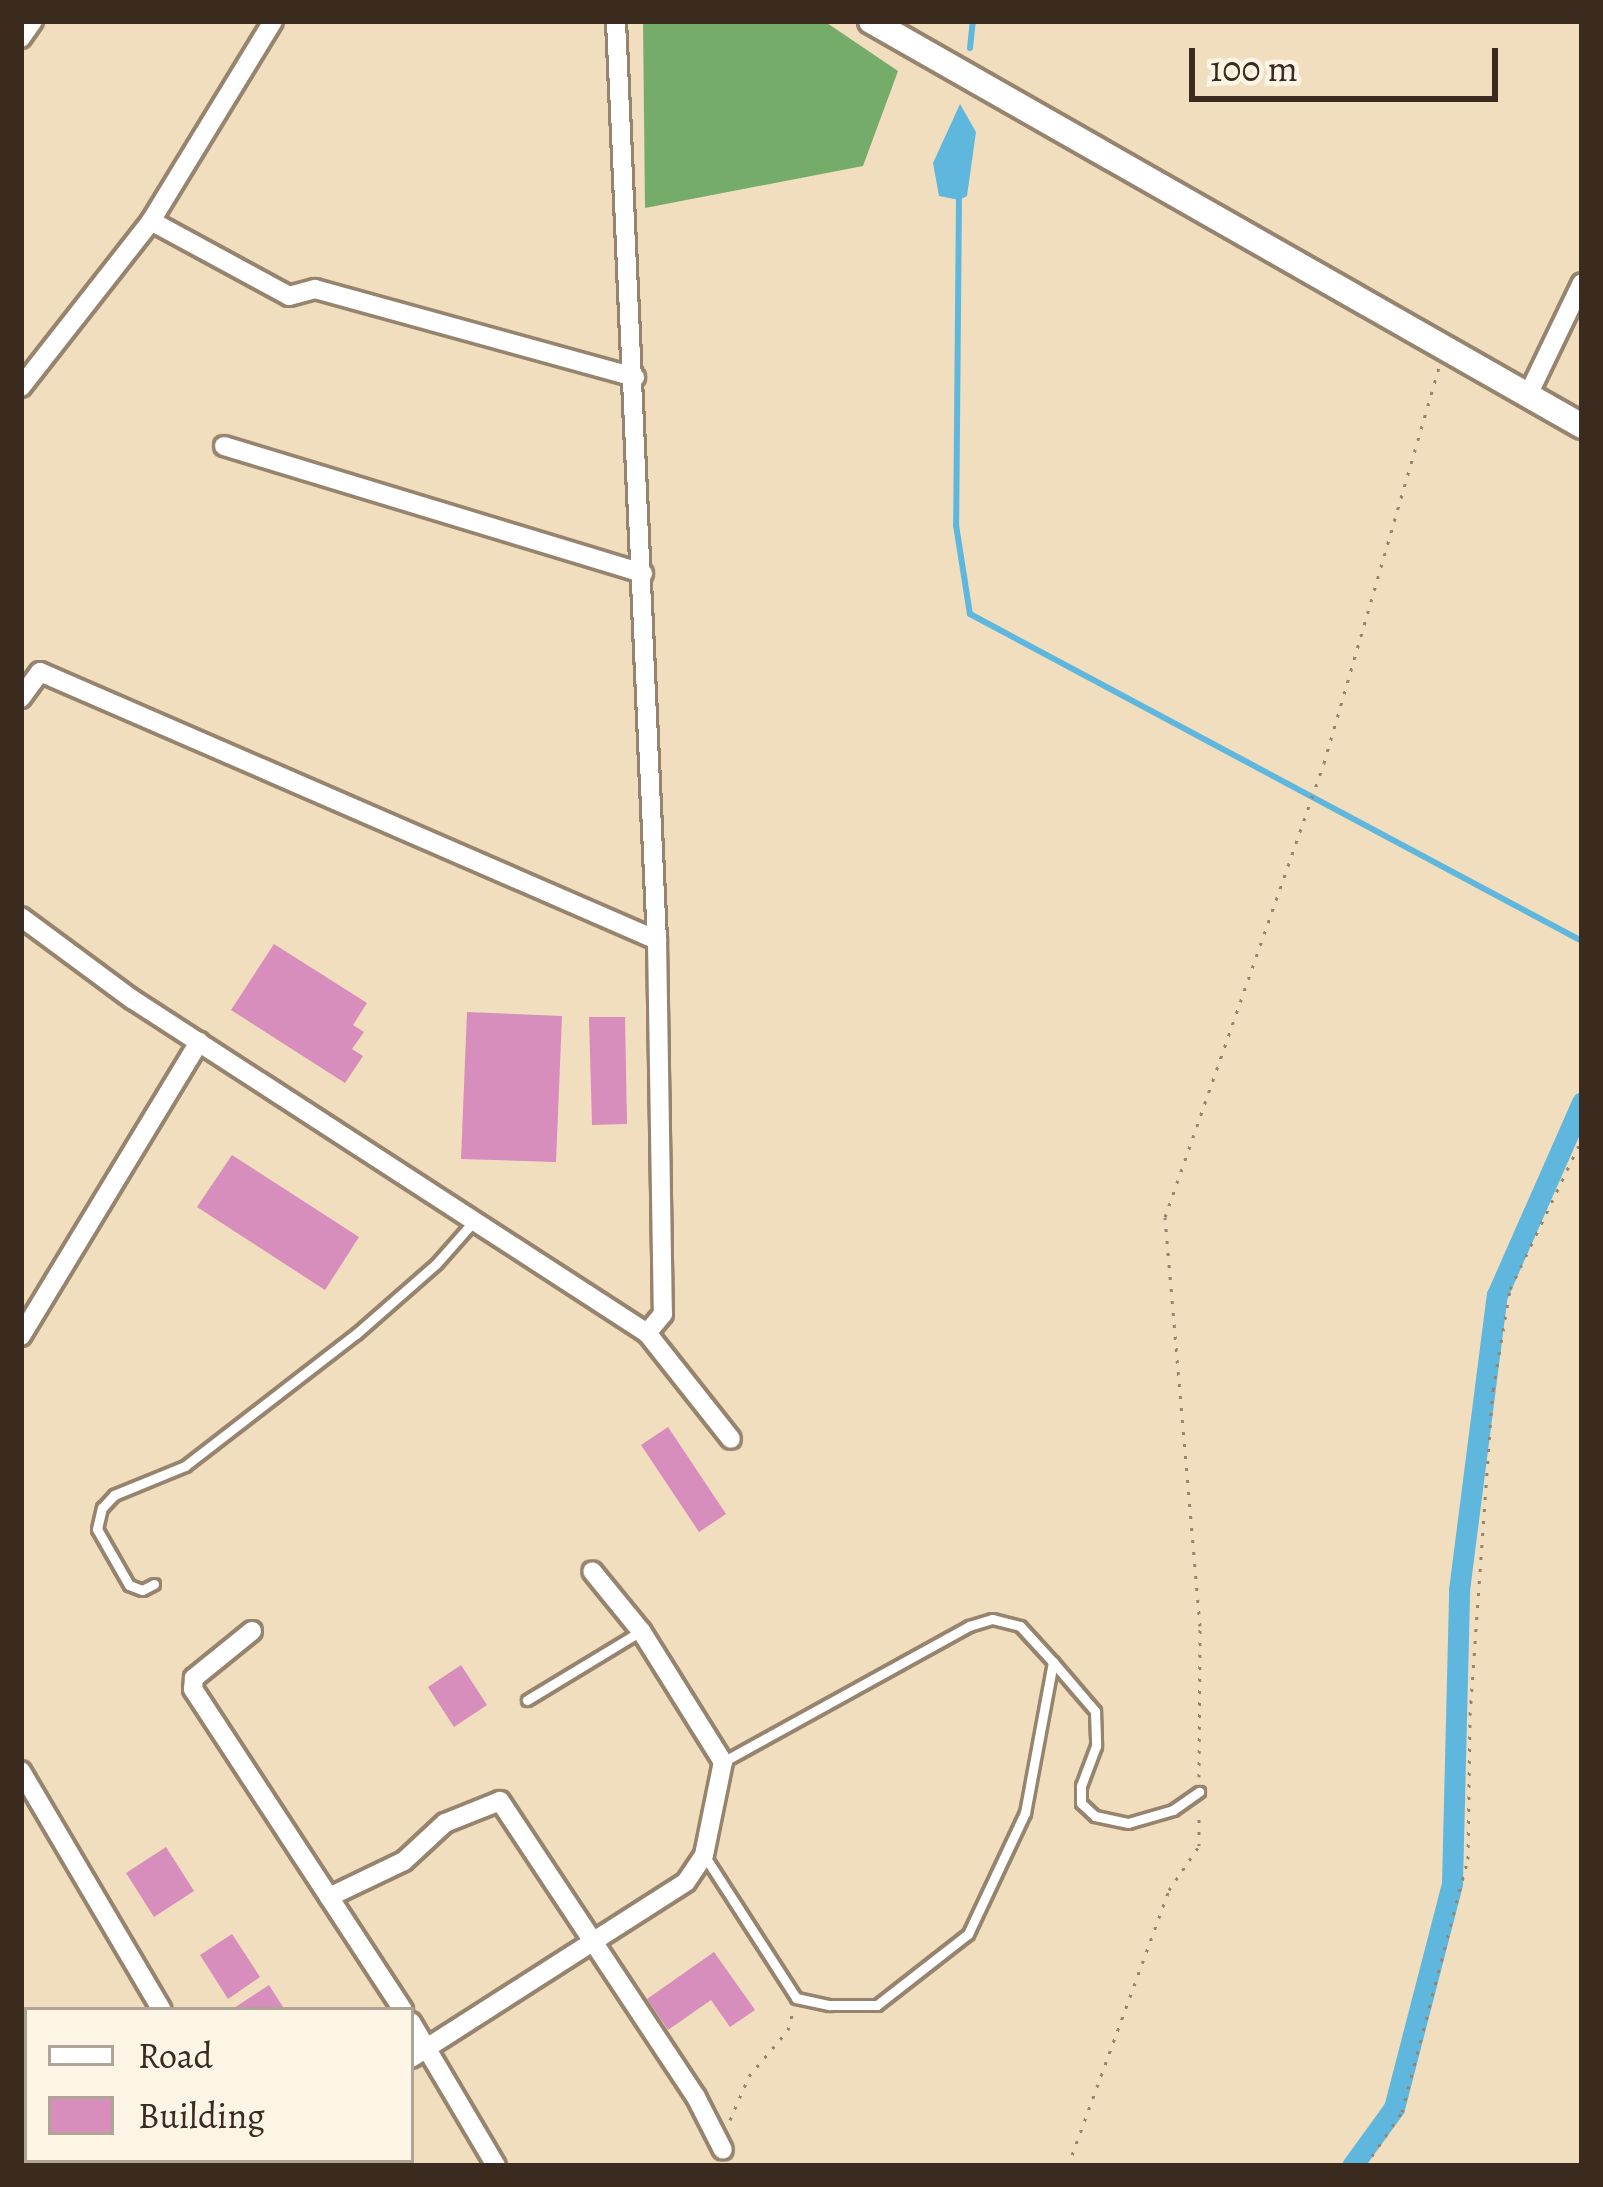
<!DOCTYPE html>
<html>
<head>
<meta charset="utf-8">
<style>
  body { margin:0 }
  #map { position:relative; width:1603px; height:2187px; overflow:hidden; background:#f1debe; font-family:Alegreya,serif }
  div>[style] { position:absolute }
  [style*='--x'] { left:calc(var(--x)*1px); top:calc(var(--y)*1px); width:calc(var(--w)*1px); rotate:calc(var(--a)*1deg) }
  .forest>* { inset:0; background:#76ac6a }
  .water>* { inset:0; background:#60b7dd }
  .stream>* { height:6px; margin:-3px; padding:0 3px; transform-origin:3px; border-radius:3px; background:#60b7dd }
  .canal>* { height:21px; margin:-10.5px; padding:0 10.5px; transform-origin:10.5px; border-radius:10.5px; background:#60b7dd }
  .building>* { inset:0; background:#d78ebc }
  .path>* { height:3px; margin-top:-1.5px; transform-origin:0; background:repeating-linear-gradient(90deg,#96846e 0 3px,transparent 0 12px) }
  .roads { filter:drop-shadow(3px 0 #96846e) drop-shadow(-3px 0 #96846e) drop-shadow(0 3px #96846e) drop-shadow(0 -3px #96846e) }
  .service>* { height:9px; margin:-4.5px; padding:0 4.5px; transform-origin:4.5px; border-radius:4.5px; background:#fff }
  .minor>* { height:18px; margin:-9px; padding:0 9px; transform-origin:9px; border-radius:9px; background:#fff }
  .tertiary>* { height:24px; margin:-12px; padding:0 12px; transform-origin:12px; border-radius:12px; background:#fff }
  span { translate:-50% -50%; white-space:nowrap; text-align:center; line-height:1.15; -webkit-text-stroke:10px #fcf5e5; paint-order:stroke }
  .frame { position:absolute; inset:0; border:24px solid #3b2a1e; pointer-events:none }
  .legend { position:absolute; left:24px; top:2007px; width:390px; height:156px; box-sizing:border-box; background:#fcf5e5; border:3px solid #afa495; margin:0; padding:15px 21px; list-style:none; font-size:36px; color:#3b2a1e }
  .legend li { display:flex; align-items:center; gap:24px; height:60px }
  .legend b { width:60px; border:3px solid #afa495 }
  .scale { position:absolute; left:1189px; top:48px; width:309px; height:54px; box-sizing:border-box; border:6px solid #3b2a1e; border-top:0; padding-left:15px; font-size:36px; line-height:42px; white-space:nowrap; color:#3b2a1e; -webkit-text-stroke:9px #fcf5e5; paint-order:stroke }
</style>
</head>
<body>
<div id="map">
  <div class="forest">
    <div style="clip-path:polygon(643px 21px,824px 21px,898px 71px,863px 166px,645px 208px)"></div>
  </div>
  <div class="water">
    <div style="clip-path:polygon(960px 104px,976px 132px,967px 196px,959px 200px,939px 196px,933px 163px)"></div>
  </div>
  <div class="stream">
    <div style="--x:970;--y:48;--w:27;--a:-84"></div>
    <div style="--x:959;--y:197;--w:328;--a:90.5"></div>
    <div style="--x:956;--y:525;--w:90;--a:81.1"></div>
    <div style="--x:970;--y:614;--w:694;--a:28.12"></div>
  </div>
  <div class="canal">
    <div style="--x:1352;--y:2166;--w:72;--a:-54.1"></div>
    <div style="--x:1394;--y:2108;--w:232;--a:-75.5"></div>
    <div style="--x:1452;--y:1883;--w:293;--a:-88.6"></div>
    <div style="--x:1459;--y:1590;--w:297;--a:-82.7"></div>
    <div style="--x:1497;--y:1295;--w:211;--a:-66.2"></div>
  </div>
  <div class="building">
    <div style="clip-path:polygon(274px 944px,367px 1003px,353px 1025px,364px 1032px,352px 1049px,363px 1056px,345px 1083px,231px 1010px)"></div>
    <div style="clip-path:polygon(467px 1012px,562px 1016px,556px 1162px,461px 1159px)"></div>
    <div style="clip-path:polygon(589px 1017px,625px 1017px,627px 1124px,592px 1125px)"></div>
    <div style="clip-path:polygon(232px 1155px,359px 1237px,325px 1290px,197px 1207px)"></div>
    <div style="clip-path:polygon(668px 1427px,726px 1514px,699px 1532px,641px 1445px)"></div>
    <div style="clip-path:polygon(461px 1665px,487px 1705px,454px 1727px,428px 1687px)"></div>
    <div style="clip-path:polygon(166px 1847px,194px 1891px,154px 1917px,126px 1873px)"></div>
    <div style="clip-path:polygon(232px 1934px,260px 1977px,228px 1999px,200px 1955px)"></div>
    <div style="clip-path:polygon(714px 1952px,755px 2010px,730px 2027px,711px 2000px,668px 2030px,647px 1999px)"></div>
    <div style="clip-path:polygon(269px 1985px,285px 2010px,231px 2010px)"></div>
    <div style="clip-path:polygon(303px 2160px,372px 2160px,362px 2166px,307px 2166px)"></div>
  </div>
  <div class="path">
    <div style="--x:1199;--y:1777;--w:151;--a:-89.6"></div>
    <div style="--x:1200;--y:1626;--w:410;--a:-94.9"></div>
    <div style="--x:1165;--y:1217;--w:481;--a:-70.7"></div>
    <div style="--x:1324;--y:763;--w:411;--a:-73.8"></div>
    <div style="--x:730;--y:2120;--w:48;--a:-66.6"></div>
    <div style="--x:749;--y:2076;--w:60;--a:-49.7"></div>
    <div style="--x:788;--y:2030;--w:20;--a:-75"></div>
    <div style="--x:1068;--y:2166;--w:294;--a:-69.9"></div>
    <div style="--x:1169;--y:1890;--w:53;--a:-55.7"></div>
    <div style="--x:1199;--y:1846;--w:35;--a:-90"></div>
    <div style="--x:1365;--y:2166;--w:65;--a:-55.6"></div>
    <div style="--x:1402;--y:2112;--w:261;--a:-75.4"></div>
    <div style="--x:1468;--y:1859;--w:144;--a:-89.2"></div>
    <div style="--x:1470;--y:1715;--w:326;--a:-86"></div>
    <div style="--x:1493;--y:1390;--w:102;--a:-80.4"></div>
    <div style="--x:1510;--y:1289;--w:166;--a:-64.4"></div>
  </div>
  <div class="roads">
    <div class="service">
      <div style="--x:154;--y:1584;--w:13;--a:153"></div>
      <div style="--x:142;--y:1590;--w:14;--a:-159"></div>
      <div style="--x:129;--y:1585;--w:64;--a:-119.7"></div>
      <div style="--x:97;--y:1529;--w:22;--a:-77"></div>
      <div style="--x:102;--y:1508;--w:18;--a:-47"></div>
      <div style="--x:114;--y:1495;--w:77;--a:-22.2"></div>
      <div style="--x:185;--y:1466;--w:216;--a:-37.7"></div>
      <div style="--x:356;--y:1334;--w:106;--a:-41.2"></div>
      <div style="--x:436;--y:1264;--w:57;--a:-48.5"></div>
      <div style="--x:1053;--y:1662;--w:65;--a:49.4"></div>
      <div style="--x:1095;--y:1711;--w:35;--a:88"></div>
      <div style="--x:1096;--y:1746;--w:43;--a:110.6"></div>
      <div style="--x:1081;--y:1786;--w:17;--a:90"></div>
      <div style="--x:1081;--y:1803;--w:19;--a:43"></div>
      <div style="--x:1095;--y:1816;--w:34;--a:12"></div>
      <div style="--x:1128;--y:1823;--w:47;--a:-16.1"></div>
      <div style="--x:1173;--y:1810;--w:32;--a:-35"></div>
      <div style="--x:527;--y:1700;--w:133;--a:-31.2"></div>
      <div style="--x:704;--y:1855;--w:170;--a:57.2"></div>
      <div style="--x:796;--y:1998;--w:35;--a:12"></div>
      <div style="--x:830;--y:2005;--w:47;--a:0"></div>
      <div style="--x:877;--y:2005;--w:115;--a:-38"></div>
      <div style="--x:968;--y:1934;--w:134;--a:-64.8"></div>
      <div style="--x:1025;--y:1813;--w:154;--a:-79.5"></div>
      <div style="--x:1053;--y:1662;--w:49;--a:-132.5"></div>
      <div style="--x:1020;--y:1626;--w:29;--a:-166"></div>
      <div style="--x:992;--y:1619;--w:24;--a:163"></div>
      <div style="--x:969;--y:1626;--w:281;--a:151.1"></div>
    </div>
    <div class="minor">
      <div style="--x:616;--y:21;--w:920;--a:87.45"></div>
      <div style="--x:657;--y:940;--w:374;--a:89.1"></div>
      <div style="--x:663;--y:1314;--w:25;--a:130"></div>
      <div style="--x:21;--y:38;--w:21;--a:-55"></div>
      <div style="--x:151;--y:221;--w:157;--a:28.5"></div>
      <div style="--x:289;--y:296;--w:27;--a:-15"></div>
      <div style="--x:315;--y:289;--w:332;--a:15.4"></div>
      <div style="--x:21;--y:387;--w:211;--a:-51.9"></div>
      <div style="--x:151;--y:221;--w:234;--a:-58.6"></div>
      <div style="--x:1528;--y:395;--w:124;--a:-64.3"></div>
      <div style="--x:224;--y:446;--w:438;--a:16.9"></div>
      <div style="--x:21;--y:698;--w:32;--a:-54"></div>
      <div style="--x:40;--y:672;--w:673;--a:23.48"></div>
      <div style="--x:21;--y:917;--w:138;--a:36.5"></div>
      <div style="--x:132;--y:999;--w:614;--a:32.97"></div>
      <div style="--x:647;--y:1333;--w:135;--a:51.6"></div>
      <div style="--x:21;--y:1336;--w:344;--a:-58.8"></div>
      <div style="--x:252;--y:1631;--w:75;--a:141"></div>
      <div style="--x:194;--y:1678;--w:11;--a:95"></div>
      <div style="--x:193;--y:1689;--w:384;--a:56.8"></div>
      <div style="--x:21;--y:1771;--w:277;--a:59.5"></div>
      <div style="--x:329;--y:1897;--w:83;--a:-25.6"></div>
      <div style="--x:404;--y:1861;--w:56;--a:-42.8"></div>
      <div style="--x:445;--y:1823;--w:59;--a:-21.8"></div>
      <div style="--x:500;--y:1801;--w:355;--a:56.5"></div>
      <div style="--x:696;--y:2097;--w:59;--a:63"></div>
      <div style="--x:411;--y:2022;--w:167;--a:59.4"></div>
      <div style="--x:411;--y:2058;--w:326;--a:-32.6"></div>
      <div style="--x:686;--y:1882;--w:32;--a:-56"></div>
      <div style="--x:704;--y:1855;--w:95;--a:-78.5"></div>
      <div style="--x:723;--y:1762;--w:155;--a:-122"></div>
      <div style="--x:641;--y:1631;--w:77;--a:-129.2"></div>
      <div style="--x:21;--y:2160;--w:7;--a:56"></div>
      <div style="--x:258;--y:2160;--w:7;--a:56"></div>
      <div style="--x:232;--y:2166;--w:12;--a:-31"></div>
    </div>
    <div class="tertiary">
      <div style="--x:871;--y:21;--w:818;--a:29.67"></div>
    </div>
  </div>
  <div class="frame"></div>
  <ul class="legend">
  <li><b style="height:15px;background:#fff"></b>Road</li>
  <li><b style="height:33px;background:#d78ebc"></b>Building</li>
  </ul>
  <div class="scale">100 m</div>
</div>
</body>
</html>
